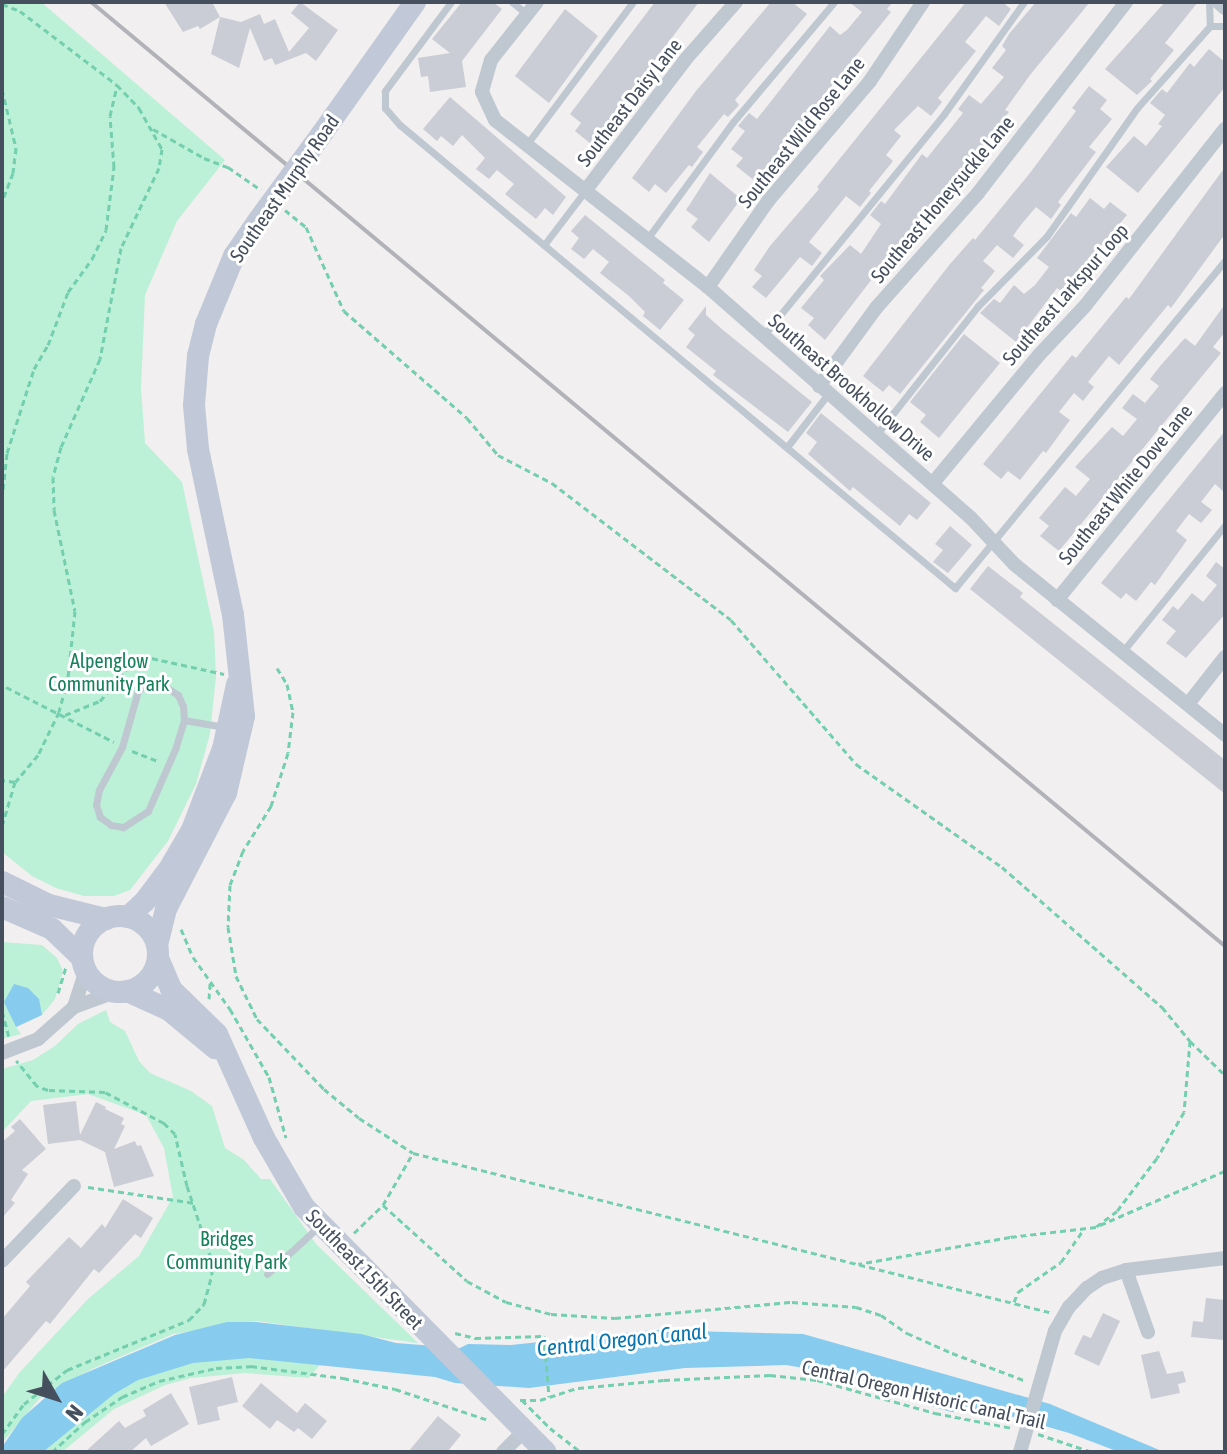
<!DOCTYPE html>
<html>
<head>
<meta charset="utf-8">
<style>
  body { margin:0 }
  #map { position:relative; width:1227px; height:1454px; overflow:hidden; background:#f1efef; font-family:"Asap Condensed",sans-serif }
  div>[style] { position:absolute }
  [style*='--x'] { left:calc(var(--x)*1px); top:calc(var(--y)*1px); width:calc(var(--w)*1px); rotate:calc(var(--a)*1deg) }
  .green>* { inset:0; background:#bcf0d7 }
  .water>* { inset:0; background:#87cbef }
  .building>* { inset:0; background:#cacdd5 }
  .path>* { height:3px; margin-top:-1.5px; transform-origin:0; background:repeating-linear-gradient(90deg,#73cfae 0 6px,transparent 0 10px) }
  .lane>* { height:7px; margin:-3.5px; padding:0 3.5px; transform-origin:3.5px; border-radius:3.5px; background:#bfc7d1 }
  .street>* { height:14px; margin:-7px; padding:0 7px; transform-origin:7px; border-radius:7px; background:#bfc7d1 }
  .secondary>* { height:22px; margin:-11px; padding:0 11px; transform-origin:11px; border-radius:11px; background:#c1c9d8 }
  .secondary>.ring { margin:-11px; padding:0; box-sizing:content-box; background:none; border:22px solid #c1c9d8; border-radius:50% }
  .rail>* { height:4px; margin:-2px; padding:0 2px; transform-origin:2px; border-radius:2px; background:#b1b3b9 }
  .secondary-bridge>* { height:22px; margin:-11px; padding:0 11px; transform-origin:11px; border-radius:11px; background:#c1c9d8 }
  span { translate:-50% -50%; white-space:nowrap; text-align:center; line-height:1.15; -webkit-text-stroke:6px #fff; paint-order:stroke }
  .street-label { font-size:20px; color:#464f5d }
  .park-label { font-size:20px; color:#148159 }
  .water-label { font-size:22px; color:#0875ae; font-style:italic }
  .frame { position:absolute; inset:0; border:4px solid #464f5d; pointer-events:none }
  .north { position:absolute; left:16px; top:1358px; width:80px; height:80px; -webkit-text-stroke:6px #fff; paint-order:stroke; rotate:129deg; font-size:22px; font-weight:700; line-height:32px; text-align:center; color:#464f5d }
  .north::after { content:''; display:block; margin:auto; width:28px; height:36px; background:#464f5d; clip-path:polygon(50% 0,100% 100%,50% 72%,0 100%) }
</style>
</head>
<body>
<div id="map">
  <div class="green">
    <div style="clip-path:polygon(2px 2px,41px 2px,225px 160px,177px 221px,145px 295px,141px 388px,145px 443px,182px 482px,214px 632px,216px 676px,210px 734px,196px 784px,168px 841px,130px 890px,114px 896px,84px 896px,56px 888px,32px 876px,2px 852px)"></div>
    <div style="clip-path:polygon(2px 942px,42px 945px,57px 958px,63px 971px,55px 999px,42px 1015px,16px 1027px,21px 1034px,2px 1039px)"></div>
    <div style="clip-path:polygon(106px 1010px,110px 1022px,125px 1031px,139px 1061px,150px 1073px,191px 1091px,212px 1106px,225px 1148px,244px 1160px,261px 1179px,270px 1179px,316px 1244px,418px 1343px,257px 1321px,173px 1334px,92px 1369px,40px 1398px,2px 1443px,2px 1397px,20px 1372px,88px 1299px,139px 1256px,173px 1197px,164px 1148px,146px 1115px,88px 1094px,31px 1101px,2px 1132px,2px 1069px,33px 1060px,55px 1046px,78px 1024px)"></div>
    <div style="clip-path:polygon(333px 1349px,309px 1378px,245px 1373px,191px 1378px,165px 1385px,114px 1409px,62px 1452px,20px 1452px,139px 1361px)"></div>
  </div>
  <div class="water">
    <div style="clip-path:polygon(14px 984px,28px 988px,39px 999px,42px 1015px,16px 1027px,4px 1002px)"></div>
    <div style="clip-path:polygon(227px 1322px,256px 1322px,361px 1334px,396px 1343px,460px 1348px,468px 1344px,511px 1345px,653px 1330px,803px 1334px,1050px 1404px,1164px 1452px,1119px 1452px,1069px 1433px,993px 1411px,951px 1412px,821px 1371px,786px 1365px,685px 1368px,529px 1388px,455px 1383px,435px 1377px,249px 1358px,193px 1363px,138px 1380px,114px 1394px,43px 1452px,2px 1452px,2px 1447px,22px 1418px,62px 1383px,175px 1335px)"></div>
  </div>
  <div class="building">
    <div style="clip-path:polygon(164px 2px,212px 2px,220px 17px,241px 22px,260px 14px,264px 24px,275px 19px,289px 52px,309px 28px,291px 13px,300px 2px,338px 30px,316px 61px,306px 53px,275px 65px,272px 58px,264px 61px,250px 28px,239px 68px,211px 54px,220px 17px,200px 29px,198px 26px,183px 32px)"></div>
    <div style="clip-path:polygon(462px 2px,493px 2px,502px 9px,462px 61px,466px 87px,430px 92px,428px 76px,421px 77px,418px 58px,450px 53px,432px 39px)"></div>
    <div style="clip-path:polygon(655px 2px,699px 2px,591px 144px,575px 131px,581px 123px,570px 114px)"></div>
    <div style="clip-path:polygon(771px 2px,792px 2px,807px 14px,735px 100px,739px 105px,728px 117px,724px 114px,697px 147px,703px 152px,692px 167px,689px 165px,666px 193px,655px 184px,649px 192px,632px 178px,696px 91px)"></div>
    <div style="clip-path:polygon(849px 2px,893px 2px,887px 9px,891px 12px,755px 181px,736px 166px,743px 158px,731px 149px,745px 131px,738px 126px,749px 113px,757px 119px,830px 26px,840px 35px,847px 30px,862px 12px)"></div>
    <div style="clip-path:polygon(966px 2px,1002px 2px,1011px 9px,999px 26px,986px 16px,965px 42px,976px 51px,938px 98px,942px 102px,931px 116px,918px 106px,894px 130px,901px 136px,886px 155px,893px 161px,869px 191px,871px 193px,860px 207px,846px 196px,809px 242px,822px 253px,812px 266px,800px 257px,766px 298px,752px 287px,762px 276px,754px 270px,770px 246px,819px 189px,817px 187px)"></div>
    <div style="clip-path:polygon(1036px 2px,1090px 2px,1030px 75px,1005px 110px,1009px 112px,983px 144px,985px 146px,919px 218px,825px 340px,808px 325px,814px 318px,801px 308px,824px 280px,820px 276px,850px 245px,861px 254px,881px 224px,870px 215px,881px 201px,885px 204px,922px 154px,927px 158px,963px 113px,958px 109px,969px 95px,981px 104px,1004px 77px,992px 68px,1006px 50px,1002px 46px,1009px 34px)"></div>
    <div style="clip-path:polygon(1165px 2px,1198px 2px,1165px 43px,1174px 50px,1150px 79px,1152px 81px,1137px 95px,1105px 69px)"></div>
    <div style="clip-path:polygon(565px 9px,598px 36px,549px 103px,515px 76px)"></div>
    <div style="clip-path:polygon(1209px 49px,1225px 62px,1225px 87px,1138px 193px,1106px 167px,1134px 136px,1146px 146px,1162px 126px,1158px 124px,1165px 115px,1150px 103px,1162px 89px,1167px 93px,1190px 63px,1194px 67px)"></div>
    <div style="clip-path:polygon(1089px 86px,1107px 100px,1100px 109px,1112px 119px,1089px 147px,1096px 152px,1058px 202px,1061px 205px,1051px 219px,1036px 207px,1020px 226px,1013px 236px,1024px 245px,1013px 258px,997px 245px,983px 261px,995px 271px,981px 288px,984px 290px,900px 394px,889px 385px,883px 392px,863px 376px,950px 264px,973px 238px,975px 240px,1030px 173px,1076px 111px,1072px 108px)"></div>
    <div style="clip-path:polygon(450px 97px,566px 197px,553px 215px,545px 208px,536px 219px,505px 194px,514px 184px,497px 170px,489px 179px,476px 169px,485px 158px,462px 135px,453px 146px,441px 136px,437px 141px,423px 129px)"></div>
    <div style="clip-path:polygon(1225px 167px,1225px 234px,1171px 308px,1168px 305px,1119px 365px,1109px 356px,1088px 382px,1094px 387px,1083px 401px,1074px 393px,1059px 412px,1070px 420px,1046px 453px,1043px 451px,1020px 480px,1008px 471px,1001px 479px,983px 464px,1072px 355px,1076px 358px,1126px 297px,1129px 299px)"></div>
    <div style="clip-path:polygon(710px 173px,741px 199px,709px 242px,691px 227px,698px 219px,686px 210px)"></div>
    <div style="clip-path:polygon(1090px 198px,1104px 209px,1110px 202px,1127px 215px,1062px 292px,1057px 288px,1016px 342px,980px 313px,994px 299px,1000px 303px,1014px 285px,1024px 294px,1035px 285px,1049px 267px,1037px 258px,1071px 213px,1076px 217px)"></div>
    <div style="clip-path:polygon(585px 215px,665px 280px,663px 283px,684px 300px,660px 330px,643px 316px,645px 312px,629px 296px,600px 273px,609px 262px,593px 249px,584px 259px,571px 249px,579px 238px,571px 231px)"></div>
    <div style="clip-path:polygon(1225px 304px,1225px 332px,1213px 347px,1221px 353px,1059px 551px,1040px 536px,1049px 526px,1039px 518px,1065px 487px,1076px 496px,1090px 479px,1075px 467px,1112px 427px,1123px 436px,1137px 419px,1122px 408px,1133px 394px,1145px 403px,1159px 386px,1150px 379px,1161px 365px,1185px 338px,1195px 346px)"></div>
    <div style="clip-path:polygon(706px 306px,706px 315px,723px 330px,812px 402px,788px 432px,713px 375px,716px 371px,686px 347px,695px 335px,688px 329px)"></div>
    <div style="clip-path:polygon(964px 334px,1000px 363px,939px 438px,920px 422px,926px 415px,910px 402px)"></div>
    <div style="clip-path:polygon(821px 413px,931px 503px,917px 520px,909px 514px,900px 526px,853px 487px,850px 491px,808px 454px,817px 442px,806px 433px)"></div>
    <div style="clip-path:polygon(1225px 431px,1225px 493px,1215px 484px,1201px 502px,1212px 510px,1201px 523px,1189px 514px,1176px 531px,1187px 540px,1155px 585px,1151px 582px,1136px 601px,1126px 593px,1121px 599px,1101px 583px)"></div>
    <div style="clip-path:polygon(950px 526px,972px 545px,948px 573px,933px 562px,943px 550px,935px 544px)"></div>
    <div style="clip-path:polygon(1216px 562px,1225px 569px,1225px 614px,1186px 658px,1166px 643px,1176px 631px,1162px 620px,1173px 606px,1178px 610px,1192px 593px,1203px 602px,1217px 585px,1206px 576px)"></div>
    <div style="clip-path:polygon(988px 566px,1023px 593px,1020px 597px,1225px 760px,1225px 794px,970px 589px)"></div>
    <div style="clip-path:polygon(76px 1101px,80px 1135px,96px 1102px,106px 1107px,105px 1109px,124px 1118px,121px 1124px,125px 1126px,114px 1149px,135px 1141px,137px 1146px,141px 1145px,154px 1176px,114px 1187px,105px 1152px,80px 1140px,48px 1144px,43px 1105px)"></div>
    <div style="clip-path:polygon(20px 1119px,46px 1149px,22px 1170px,28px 1174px,11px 1200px,15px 1203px,2px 1218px,2px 1142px,15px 1131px,11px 1127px)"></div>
    <div style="clip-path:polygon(123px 1199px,153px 1218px,141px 1238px,135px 1234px,99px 1273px,94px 1269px,50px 1324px,46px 1321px,2px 1372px,2px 1319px,30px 1286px,26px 1282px,69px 1237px,81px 1248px,102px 1224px,105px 1228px)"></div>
    <div style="clip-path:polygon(1206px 1298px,1225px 1300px,1224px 1340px,1191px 1337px,1193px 1321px,1203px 1322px)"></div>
    <div style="clip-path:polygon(1103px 1313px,1120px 1321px,1099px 1366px,1074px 1354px,1083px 1335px,1091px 1338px)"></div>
    <div style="clip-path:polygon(1159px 1351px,1167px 1374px,1183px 1371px,1186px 1382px,1178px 1384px,1180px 1393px,1151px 1399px,1141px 1355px)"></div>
    <div style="clip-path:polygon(232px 1377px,238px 1402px,217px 1407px,220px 1420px,198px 1425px,189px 1387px)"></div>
    <div style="clip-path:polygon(261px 1383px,297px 1413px,305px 1403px,327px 1421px,312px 1439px,298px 1428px,294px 1432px,277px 1420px,270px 1429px,242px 1406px)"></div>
    <div style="clip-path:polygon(171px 1393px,189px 1424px,151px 1446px,146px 1438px,130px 1452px,85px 1452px,119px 1421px,125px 1428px,146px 1416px,143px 1410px)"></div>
    <div style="clip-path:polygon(438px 1416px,461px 1435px,447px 1452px,408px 1452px)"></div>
  </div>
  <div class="path">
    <div style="--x:2;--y:4;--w:19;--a:21"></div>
    <div style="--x:20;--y:11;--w:122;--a:37.3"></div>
    <div style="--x:117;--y:85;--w:32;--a:46"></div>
    <div style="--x:139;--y:108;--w:47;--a:60.7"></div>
    <div style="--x:162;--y:149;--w:19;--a:99"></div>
    <div style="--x:159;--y:168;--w:89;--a:115.4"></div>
    <div style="--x:121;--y:248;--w:113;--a:100.7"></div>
    <div style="--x:100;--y:359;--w:96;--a:113.9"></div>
    <div style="--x:61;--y:447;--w:31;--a:105"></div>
    <div style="--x:53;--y:477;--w:33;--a:88"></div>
    <div style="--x:54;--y:510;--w:103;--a:78.3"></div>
    <div style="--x:75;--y:611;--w:67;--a:96"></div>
    <div style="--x:68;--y:678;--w:35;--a:105"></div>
    <div style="--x:59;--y:712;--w:48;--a:116"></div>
    <div style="--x:38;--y:755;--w:35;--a:130"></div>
    <div style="--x:15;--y:782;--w:13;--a:-171"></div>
    <div style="--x:2;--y:89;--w:61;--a:76.7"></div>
    <div style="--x:16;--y:148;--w:25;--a:97"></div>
    <div style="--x:13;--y:173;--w:31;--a:111"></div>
    <div style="--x:153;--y:129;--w:59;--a:29.6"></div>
    <div style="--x:204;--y:158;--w:26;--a:21"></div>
    <div style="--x:228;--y:167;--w:40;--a:34.9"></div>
    <div style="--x:285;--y:210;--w:27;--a:39"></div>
    <div style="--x:306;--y:227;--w:92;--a:65.7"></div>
    <div style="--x:344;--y:311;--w:163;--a:41"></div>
    <div style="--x:467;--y:418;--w:48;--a:50"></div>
    <div style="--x:498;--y:455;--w:61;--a:27.4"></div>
    <div style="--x:552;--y:483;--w:225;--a:37.4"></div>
    <div style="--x:731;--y:620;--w:191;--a:49"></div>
    <div style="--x:856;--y:764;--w:179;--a:35.2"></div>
    <div style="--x:1002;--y:867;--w:213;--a:41.2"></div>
    <div style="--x:1162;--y:1007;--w:44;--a:50.5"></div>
    <div style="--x:1190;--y:1041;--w:71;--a:94.8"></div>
    <div style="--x:1184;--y:1112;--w:53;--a:120.4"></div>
    <div style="--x:1157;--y:1158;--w:66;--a:127"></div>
    <div style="--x:1117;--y:1211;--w:26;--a:143"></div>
    <div style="--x:1096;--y:1227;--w:87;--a:173.4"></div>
    <div style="--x:1010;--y:1237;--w:154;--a:169.9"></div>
    <div style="--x:2;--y:499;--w:46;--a:-83.8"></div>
    <div style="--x:7;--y:453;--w:88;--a:-72.2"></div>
    <div style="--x:34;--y:369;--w:28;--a:-60"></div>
    <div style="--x:48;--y:345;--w:57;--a:-69.3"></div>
    <div style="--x:68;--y:292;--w:41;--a:-54"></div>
    <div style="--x:92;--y:259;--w:32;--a:-64"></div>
    <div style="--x:106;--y:230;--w:64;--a:-82.8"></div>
    <div style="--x:114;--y:167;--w:51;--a:-94.5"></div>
    <div style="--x:110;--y:116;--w:32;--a:-77"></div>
    <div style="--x:277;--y:668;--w:19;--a:58"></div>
    <div style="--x:287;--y:684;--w:29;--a:78"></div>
    <div style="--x:293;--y:712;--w:41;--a:97"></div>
    <div style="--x:288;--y:753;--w:56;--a:107.8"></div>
    <div style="--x:271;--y:806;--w:53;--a:121.9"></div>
    <div style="--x:243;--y:851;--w:36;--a:111"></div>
    <div style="--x:230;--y:885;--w:42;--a:92.7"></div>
    <div style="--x:228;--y:927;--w:50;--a:80.7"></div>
    <div style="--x:236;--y:976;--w:48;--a:64"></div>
    <div style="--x:257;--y:1019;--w:97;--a:46.3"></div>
    <div style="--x:324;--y:1089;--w:45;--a:39.6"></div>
    <div style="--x:359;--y:1118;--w:64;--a:32.9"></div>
    <div style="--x:413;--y:1153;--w:656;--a:14.04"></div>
    <div style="--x:6;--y:687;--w:121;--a:27"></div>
    <div style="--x:65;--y:715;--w:38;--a:-22"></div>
    <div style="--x:100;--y:701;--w:53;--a:-50.3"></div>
    <div style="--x:134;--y:660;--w:9;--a:-27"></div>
    <div style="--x:142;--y:656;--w:84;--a:12.4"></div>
    <div style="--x:132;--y:751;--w:28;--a:21"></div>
    <div style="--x:2;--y:826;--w:46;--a:-73.5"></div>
    <div style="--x:181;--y:929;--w:30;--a:67"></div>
    <div style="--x:193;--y:957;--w:64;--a:54.6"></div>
    <div style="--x:230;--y:1009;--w:78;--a:60.2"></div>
    <div style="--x:269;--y:1077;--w:63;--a:74.4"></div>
    <div style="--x:58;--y:993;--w:27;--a:-73"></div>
    <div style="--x:209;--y:999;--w:16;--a:-86"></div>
    <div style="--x:2;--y:1011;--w:27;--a:75"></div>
    <div style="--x:1190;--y:1041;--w:49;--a:44.2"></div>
    <div style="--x:88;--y:1187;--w:108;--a:8.5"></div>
    <div style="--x:383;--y:1205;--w:113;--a:42.1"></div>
    <div style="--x:467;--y:1281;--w:44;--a:28.3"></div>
    <div style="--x:506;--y:1302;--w:47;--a:14.9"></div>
    <div style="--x:551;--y:1314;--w:64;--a:3.6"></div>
    <div style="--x:615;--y:1318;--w:178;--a:-5.2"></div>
    <div style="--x:792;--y:1302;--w:64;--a:4.5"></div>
    <div style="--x:856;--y:1307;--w:26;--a:18"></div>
    <div style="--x:881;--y:1315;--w:32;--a:35"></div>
    <div style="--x:907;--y:1333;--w:49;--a:24"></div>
    <div style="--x:952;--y:1353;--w:79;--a:20.7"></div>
    <div style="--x:1100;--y:1225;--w:136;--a:-23.4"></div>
    <div style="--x:354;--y:1233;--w:40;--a:-44"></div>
    <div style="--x:383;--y:1205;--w:60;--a:-60"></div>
    <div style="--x:1014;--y:1302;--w:11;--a:-68"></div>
    <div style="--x:1018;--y:1292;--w:52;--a:-34.9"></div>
    <div style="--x:1061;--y:1262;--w:40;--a:-55.1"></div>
    <div style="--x:455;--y:1333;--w:21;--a:14"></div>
    <div style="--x:475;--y:1338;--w:69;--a:-1.7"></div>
    <div style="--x:544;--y:1336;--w:61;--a:85.3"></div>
    <div style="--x:520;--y:1400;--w:20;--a:0"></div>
    <div style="--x:540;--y:1400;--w:40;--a:-18"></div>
    <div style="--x:578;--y:1388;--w:86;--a:-5.3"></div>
    <div style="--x:664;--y:1380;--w:106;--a:-2.7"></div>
    <div style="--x:770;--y:1375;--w:47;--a:6.1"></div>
    <div style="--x:817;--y:1380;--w:123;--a:15.6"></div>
    <div style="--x:935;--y:1413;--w:78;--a:11"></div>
    <div style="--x:522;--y:1400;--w:40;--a:45"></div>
    <div style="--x:550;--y:1428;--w:39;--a:38"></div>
    <div style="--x:2;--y:1434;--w:37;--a:-54"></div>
    <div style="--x:24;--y:1404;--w:55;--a:-38.3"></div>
    <div style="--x:67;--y:1370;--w:132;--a:-22.3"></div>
    <div style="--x:189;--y:1320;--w:22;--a:-47"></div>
    <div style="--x:204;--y:1304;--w:30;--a:-75"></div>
    <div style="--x:212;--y:1275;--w:17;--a:-93"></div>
    <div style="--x:211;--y:1258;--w:76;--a:-108.4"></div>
    <div style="--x:187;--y:1186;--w:53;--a:-103"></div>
    <div style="--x:175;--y:1134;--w:16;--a:-135"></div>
    <div style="--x:164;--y:1123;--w:67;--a:-152.3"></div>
    <div style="--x:105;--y:1092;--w:57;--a:-178"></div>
    <div style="--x:48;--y:1090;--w:12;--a:-160"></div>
    <div style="--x:37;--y:1086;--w:33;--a:-129"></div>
    <div style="--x:1038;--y:1434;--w:57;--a:18.4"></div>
    <div style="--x:52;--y:1452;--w:45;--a:-42.3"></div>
    <div style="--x:85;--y:1422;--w:45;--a:-34"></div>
    <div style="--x:122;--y:1397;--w:40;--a:-23.4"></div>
    <div style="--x:159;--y:1381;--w:58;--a:-12.8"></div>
    <div style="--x:216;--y:1368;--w:35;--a:-3"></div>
    <div style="--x:251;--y:1366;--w:93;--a:7.4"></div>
    <div style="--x:343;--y:1378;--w:53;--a:11.9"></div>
    <div style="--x:395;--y:1389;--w:98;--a:18.4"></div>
  </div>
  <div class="lane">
    <div style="--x:451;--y:2;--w:111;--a:126.6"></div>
    <div style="--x:385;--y:91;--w:17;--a:90"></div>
    <div style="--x:385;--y:108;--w:23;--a:49"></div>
    <div style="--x:400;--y:125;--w:723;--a:39.84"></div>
    <div style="--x:955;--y:588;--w:425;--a:-50.5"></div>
    <div style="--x:512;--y:2;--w:19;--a:39"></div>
    <div style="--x:1209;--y:2;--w:24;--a:88"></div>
    <div style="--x:1210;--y:26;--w:15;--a:0"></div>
    <div style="--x:527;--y:144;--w:177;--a:-53.3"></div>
    <div style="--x:647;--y:239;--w:145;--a:-53.7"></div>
    <div style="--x:733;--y:122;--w:157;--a:-49.9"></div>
    <div style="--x:544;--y:245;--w:68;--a:-52.8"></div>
    <div style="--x:763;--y:336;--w:286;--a:-50.8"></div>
    <div style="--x:944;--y:114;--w:138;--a:-54.5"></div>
    <div style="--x:876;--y:435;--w:164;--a:-51.7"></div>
    <div style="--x:978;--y:306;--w:98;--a:-45.4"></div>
    <div style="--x:1047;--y:236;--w:156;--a:-54.9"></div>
    <div style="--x:1137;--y:108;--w:110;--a:-48.3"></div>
    <div style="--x:787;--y:447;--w:67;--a:-52.3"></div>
    <div style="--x:1123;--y:651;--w:162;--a:-51"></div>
    <div style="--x:158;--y:682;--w:24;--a:33"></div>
    <div style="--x:178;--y:695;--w:12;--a:66"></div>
    <div style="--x:183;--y:706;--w:14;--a:86"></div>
    <div style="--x:184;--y:720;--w:28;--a:107"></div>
    <div style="--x:176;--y:747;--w:70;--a:113.6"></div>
    <div style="--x:148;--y:811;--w:30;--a:147"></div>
    <div style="--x:123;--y:827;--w:12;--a:-171"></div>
    <div style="--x:111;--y:825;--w:14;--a:-144"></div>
    <div style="--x:100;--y:817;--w:13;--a:-108"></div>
    <div style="--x:96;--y:805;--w:15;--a:-79"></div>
    <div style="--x:99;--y:790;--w:49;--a:-61.9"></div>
    <div style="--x:122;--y:747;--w:58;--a:-74.1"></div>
    <div style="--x:138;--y:691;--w:11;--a:-41"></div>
    <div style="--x:146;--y:684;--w:12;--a:-9"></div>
    <div style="--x:184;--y:720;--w:41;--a:9.9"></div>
    <div style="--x:267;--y:1274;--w:71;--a:-42.7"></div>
  </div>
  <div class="street">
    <div style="--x:537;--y:2;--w:74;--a:128.4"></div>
    <div style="--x:491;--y:60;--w:33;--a:106"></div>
    <div style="--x:482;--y:92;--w:31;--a:65"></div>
    <div style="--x:495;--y:120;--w:271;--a:38.1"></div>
    <div style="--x:708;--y:287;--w:350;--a:41.3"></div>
    <div style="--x:971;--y:518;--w:63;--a:46.9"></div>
    <div style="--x:1014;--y:564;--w:272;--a:39"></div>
    <div style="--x:1218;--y:2;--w:9;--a:41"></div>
    <div style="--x:585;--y:191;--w:165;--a:-52.6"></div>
    <div style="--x:685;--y:60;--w:77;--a:-48.7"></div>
    <div style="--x:708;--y:287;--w:105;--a:-55.1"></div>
    <div style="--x:768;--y:201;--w:157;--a:-49.6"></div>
    <div style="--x:870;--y:81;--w:95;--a:-56.1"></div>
    <div style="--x:819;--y:386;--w:97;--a:-53.8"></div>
    <div style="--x:876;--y:308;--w:154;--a:-48.4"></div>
    <div style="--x:978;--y:193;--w:242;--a:-52.2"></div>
    <div style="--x:933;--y:483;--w:166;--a:-50.4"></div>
    <div style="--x:1039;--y:355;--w:67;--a:-46.8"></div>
    <div style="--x:1085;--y:306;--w:226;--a:-51.7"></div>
    <div style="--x:1057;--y:600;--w:267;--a:-50.9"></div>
    <div style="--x:1188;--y:704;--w:60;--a:-51.8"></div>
    <div style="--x:74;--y:1007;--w:39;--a:-72"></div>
    <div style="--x:2;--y:1053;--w:39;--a:-21"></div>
    <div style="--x:38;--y:1039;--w:48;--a:-41.6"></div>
    <div style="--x:74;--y:1007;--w:44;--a:-20.1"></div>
    <div style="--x:2;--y:1261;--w:104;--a:-46.2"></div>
    <div style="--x:1126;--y:1270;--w:66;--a:70.5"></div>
    <div style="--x:503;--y:1452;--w:28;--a:-45"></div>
    <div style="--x:1020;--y:1452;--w:126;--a:-73.9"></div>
    <div style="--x:1055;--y:1331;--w:28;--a:-60"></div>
    <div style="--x:1069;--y:1307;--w:26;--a:-47"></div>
    <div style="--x:1087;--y:1288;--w:18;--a:-34"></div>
    <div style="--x:1102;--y:1278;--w:25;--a:-18"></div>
    <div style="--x:1126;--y:1270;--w:100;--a:-6.9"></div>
  </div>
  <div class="secondary">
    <div style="--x:321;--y:135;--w:163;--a:-54.7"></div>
    <div style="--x:2;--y:882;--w:52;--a:26.1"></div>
    <div style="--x:49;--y:905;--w:59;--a:13.8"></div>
    <div style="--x:2;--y:907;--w:55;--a:23.7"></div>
    <div style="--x:52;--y:929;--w:42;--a:44"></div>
    <div class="ring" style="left:82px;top:916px;width:54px;height:54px"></div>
    <div style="--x:128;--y:917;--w:23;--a:-43"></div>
    <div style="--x:145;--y:901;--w:38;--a:-53"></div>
    <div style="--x:168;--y:871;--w:48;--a:-59.7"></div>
    <div style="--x:192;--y:830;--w:87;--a:-69.1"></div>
    <div style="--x:223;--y:749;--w:66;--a:-77.8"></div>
    <div style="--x:157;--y:945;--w:37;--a:-76"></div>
    <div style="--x:166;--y:909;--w:131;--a:-62.7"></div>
    <div style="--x:226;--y:793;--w:79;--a:-76.8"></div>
    <div style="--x:244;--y:716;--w:102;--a:-96.2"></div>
    <div style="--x:233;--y:615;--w:170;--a:-101.9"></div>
    <div style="--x:198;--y:449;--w:44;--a:-95.2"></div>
    <div style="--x:194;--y:405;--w:49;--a:-85.3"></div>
    <div style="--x:198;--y:356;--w:33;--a:-76"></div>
    <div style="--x:206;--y:324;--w:74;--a:-67.6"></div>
    <div style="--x:234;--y:256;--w:42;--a:-55.6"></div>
    <div style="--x:158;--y:958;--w:34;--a:67"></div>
    <div style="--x:171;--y:989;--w:64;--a:44.4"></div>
    <div style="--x:217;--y:1034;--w:114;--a:65.7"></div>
    <div style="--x:264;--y:1138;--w:80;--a:59.9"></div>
    <div style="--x:304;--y:1207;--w:344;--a:45.4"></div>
    <div style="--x:127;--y:991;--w:46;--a:24.3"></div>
    <div style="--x:169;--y:1010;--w:60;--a:39.6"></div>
  </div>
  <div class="rail">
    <div style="--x:91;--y:2;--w:1475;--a:39.78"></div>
  </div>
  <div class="secondary-bridge">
    <div style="--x:258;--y:221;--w:107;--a:-53.8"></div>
  </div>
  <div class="street-label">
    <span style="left:629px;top:102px;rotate:-52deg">Southeast Daisy Lane</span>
    <span style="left:801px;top:132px;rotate:-51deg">Southeast Wild Rose Lane</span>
    <span style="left:284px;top:188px;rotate:-55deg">Southeast Murphy Road</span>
    <span style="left:942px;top:199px;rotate:-50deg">Southeast Honeysuckle Lane</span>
    <span style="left:1065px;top:294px;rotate:-49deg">Southeast Larkspur Loop</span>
    <span style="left:852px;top:387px;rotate:41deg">Southeast Brookhollow Drive</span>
    <span style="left:1125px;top:484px;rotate:-51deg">Southeast White Dove Lane</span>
    <span style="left:365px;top:1269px;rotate:46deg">Southeast 15th Street</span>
    <span style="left:924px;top:1394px;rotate:13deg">Central Oregon Historic Canal Trail</span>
  </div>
  <div class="park-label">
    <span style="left:109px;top:672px">Alpenglow<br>Community Park</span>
    <span style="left:227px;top:1250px">Bridges<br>Community Park</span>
  </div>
  <div class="water-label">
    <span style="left:622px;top:1340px;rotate:-6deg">Central Oregon Canal</span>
  </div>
  <div class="frame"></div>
  <div class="north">N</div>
</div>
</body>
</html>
